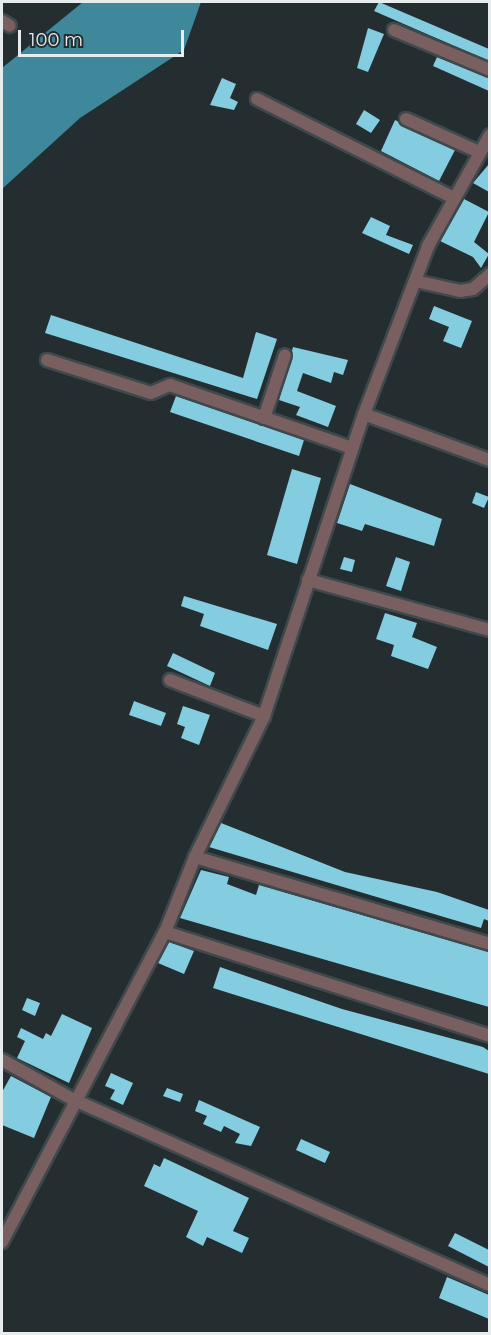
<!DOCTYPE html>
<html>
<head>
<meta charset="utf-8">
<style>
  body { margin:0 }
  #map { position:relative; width:491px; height:1335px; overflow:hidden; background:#242e31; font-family:Montserrat,sans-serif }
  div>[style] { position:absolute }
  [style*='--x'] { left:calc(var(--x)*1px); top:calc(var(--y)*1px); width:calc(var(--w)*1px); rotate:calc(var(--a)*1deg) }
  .water>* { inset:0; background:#3f879a }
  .building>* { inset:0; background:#84cce0 }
  .roads { filter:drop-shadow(2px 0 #3f494c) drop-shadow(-2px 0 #3f494c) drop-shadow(0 2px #3f494c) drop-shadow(0 -2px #3f494c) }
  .street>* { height:12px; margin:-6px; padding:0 6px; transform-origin:6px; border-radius:6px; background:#795f5f }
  span { translate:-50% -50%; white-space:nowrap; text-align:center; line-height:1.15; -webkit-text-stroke:6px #242e31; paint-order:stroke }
  .frame { position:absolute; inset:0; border:3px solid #e7edef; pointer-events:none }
  .scale { position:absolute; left:18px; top:30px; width:166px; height:27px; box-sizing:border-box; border:3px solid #e7edef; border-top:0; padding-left:8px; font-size:18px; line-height:21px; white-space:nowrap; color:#e7edef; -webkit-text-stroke:4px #242e31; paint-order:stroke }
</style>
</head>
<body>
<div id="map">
  <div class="water">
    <div style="clip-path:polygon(83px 2px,201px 2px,184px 50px,80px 118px,2px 189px,2px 68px)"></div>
  </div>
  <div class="building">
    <div style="clip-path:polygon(379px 2px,489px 49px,489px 61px,374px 11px)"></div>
    <div style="clip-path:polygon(368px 28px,384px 34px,368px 72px,357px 68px)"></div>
    <div style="clip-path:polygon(437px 57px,489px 78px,489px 91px,433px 66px)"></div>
    <div style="clip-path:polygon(222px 78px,236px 84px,230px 98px,238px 102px,234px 110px,210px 105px)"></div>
    <div style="clip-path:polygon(364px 110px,380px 120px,371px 133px,356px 124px)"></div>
    <div style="clip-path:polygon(395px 120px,455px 150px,439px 181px,381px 151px)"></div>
    <div style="clip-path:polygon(489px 164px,489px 192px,473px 183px)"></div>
    <div style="clip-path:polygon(464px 199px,489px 212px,474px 242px,489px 254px,481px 268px,473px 257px,440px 241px)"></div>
    <div style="clip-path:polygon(371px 217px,390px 226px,386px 235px,413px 245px,409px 254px,362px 233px)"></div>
    <div style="clip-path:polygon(434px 306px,472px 321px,461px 348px,443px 341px,449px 327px,429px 319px)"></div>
    <div style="clip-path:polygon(51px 315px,243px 378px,256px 332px,277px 339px,257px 399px,45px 333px)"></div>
    <div style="clip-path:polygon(293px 347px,348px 360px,343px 375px,334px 372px,331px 383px,303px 373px,297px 391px,336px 406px,328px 427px,296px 415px,300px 407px,279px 400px)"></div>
    <div style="clip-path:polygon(176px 396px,304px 440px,299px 456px,170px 412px)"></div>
    <div style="clip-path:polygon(292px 469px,321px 478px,297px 564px,267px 555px)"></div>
    <div style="clip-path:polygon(350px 484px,442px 519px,434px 546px,365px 524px,362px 531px,337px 523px)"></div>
    <div style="clip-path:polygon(476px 492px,489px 497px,484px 508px,472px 503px)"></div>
    <div style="clip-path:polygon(344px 557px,355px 560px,352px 572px,340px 569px)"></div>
    <div style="clip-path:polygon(396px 557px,410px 562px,401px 591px,386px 586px)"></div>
    <div style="clip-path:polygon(184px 596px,277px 624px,268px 650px,200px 626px,204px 614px,181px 606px)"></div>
    <div style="clip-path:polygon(385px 613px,417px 623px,412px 637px,437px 647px,428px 669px,391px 656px,394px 645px,376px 639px)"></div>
    <div style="clip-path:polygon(173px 653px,215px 673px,210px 686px,167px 666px)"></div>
    <div style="clip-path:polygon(134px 701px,166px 713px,161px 726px,129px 715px)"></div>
    <div style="clip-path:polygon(183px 706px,210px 715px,199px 745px,181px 738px,185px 727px,177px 724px)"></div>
    <div style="clip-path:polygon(221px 823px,345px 872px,437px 892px,489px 910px,489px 921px,484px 919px,481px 928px,209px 847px)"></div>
    <div style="clip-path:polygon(201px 870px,229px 877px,227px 884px,256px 895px,259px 885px,489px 952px,489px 1007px,180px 918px)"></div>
    <div style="clip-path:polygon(169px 942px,194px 951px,184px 974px,158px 963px)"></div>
    <div style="clip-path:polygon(220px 967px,342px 1009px,483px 1047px,489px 1051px,489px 1074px,213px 988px)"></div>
    <div style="clip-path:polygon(27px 998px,40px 1003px,35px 1016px,22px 1010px)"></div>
    <div style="clip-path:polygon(62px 1014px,92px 1028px,69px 1083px,17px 1058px,25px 1041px,17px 1037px,21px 1028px,43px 1039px,46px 1033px,51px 1036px)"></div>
    <div style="clip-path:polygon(111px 1073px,133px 1083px,123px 1105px,110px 1099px,115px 1090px,105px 1086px)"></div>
    <div style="clip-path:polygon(11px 1076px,51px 1097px,34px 1138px,2px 1125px,2px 1092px)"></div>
    <div style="clip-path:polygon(167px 1088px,183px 1094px,180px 1102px,163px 1096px)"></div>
    <div style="clip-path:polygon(199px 1100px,260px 1127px,251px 1146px,235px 1143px,240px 1134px,224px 1126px,221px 1132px,203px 1124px,207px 1116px,195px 1111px)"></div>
    <div style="clip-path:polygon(301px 1139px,330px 1152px,325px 1163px,296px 1150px)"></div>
    <div style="clip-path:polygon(164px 1158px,249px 1198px,233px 1231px,249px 1238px,242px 1253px,207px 1237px,203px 1246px,186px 1237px,198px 1211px,144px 1186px,154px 1164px,160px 1167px)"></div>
    <div style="clip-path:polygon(455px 1233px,489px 1250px,489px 1267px,448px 1246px)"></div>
    <div style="clip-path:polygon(447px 1277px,489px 1295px,489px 1319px,439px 1298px)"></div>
  </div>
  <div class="roads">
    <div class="street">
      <div style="--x:2;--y:21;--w:9;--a:32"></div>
      <div style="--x:394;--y:30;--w:104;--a:22.6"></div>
      <div style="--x:257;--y:99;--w:220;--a:26.7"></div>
      <div style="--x:406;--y:119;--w:80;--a:24.3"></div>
      <div style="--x:415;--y:281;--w:46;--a:12.5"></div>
      <div style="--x:460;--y:291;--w:13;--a:-9"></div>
      <div style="--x:473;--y:289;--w:23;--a:-41"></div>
      <div style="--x:47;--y:360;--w:109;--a:17.6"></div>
      <div style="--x:151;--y:393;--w:21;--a:-23"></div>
      <div style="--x:170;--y:385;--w:193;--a:19.1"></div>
      <div style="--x:364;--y:414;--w:134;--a:20.1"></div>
      <div style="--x:264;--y:418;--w:66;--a:-71.6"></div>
      <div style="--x:308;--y:580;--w:189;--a:15.4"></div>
      <div style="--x:170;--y:680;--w:101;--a:21"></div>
      <div style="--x:195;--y:857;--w:308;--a:16.4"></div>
      <div style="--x:165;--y:932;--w:341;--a:17.7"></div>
      <div style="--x:2;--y:1060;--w:80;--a:29.1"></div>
      <div style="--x:72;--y:1099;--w:458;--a:24"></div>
      <div style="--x:2;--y:1242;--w:350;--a:-62.3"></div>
      <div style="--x:165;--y:932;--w:81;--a:-68.2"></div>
      <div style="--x:195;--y:857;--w:157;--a:-63.9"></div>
      <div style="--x:264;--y:716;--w:318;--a:-71.7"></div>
      <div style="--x:364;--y:414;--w:180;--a:-69.1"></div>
      <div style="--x:428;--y:246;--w:127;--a:-60.8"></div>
    </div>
  </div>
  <div class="frame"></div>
  <div class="scale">100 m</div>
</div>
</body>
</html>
